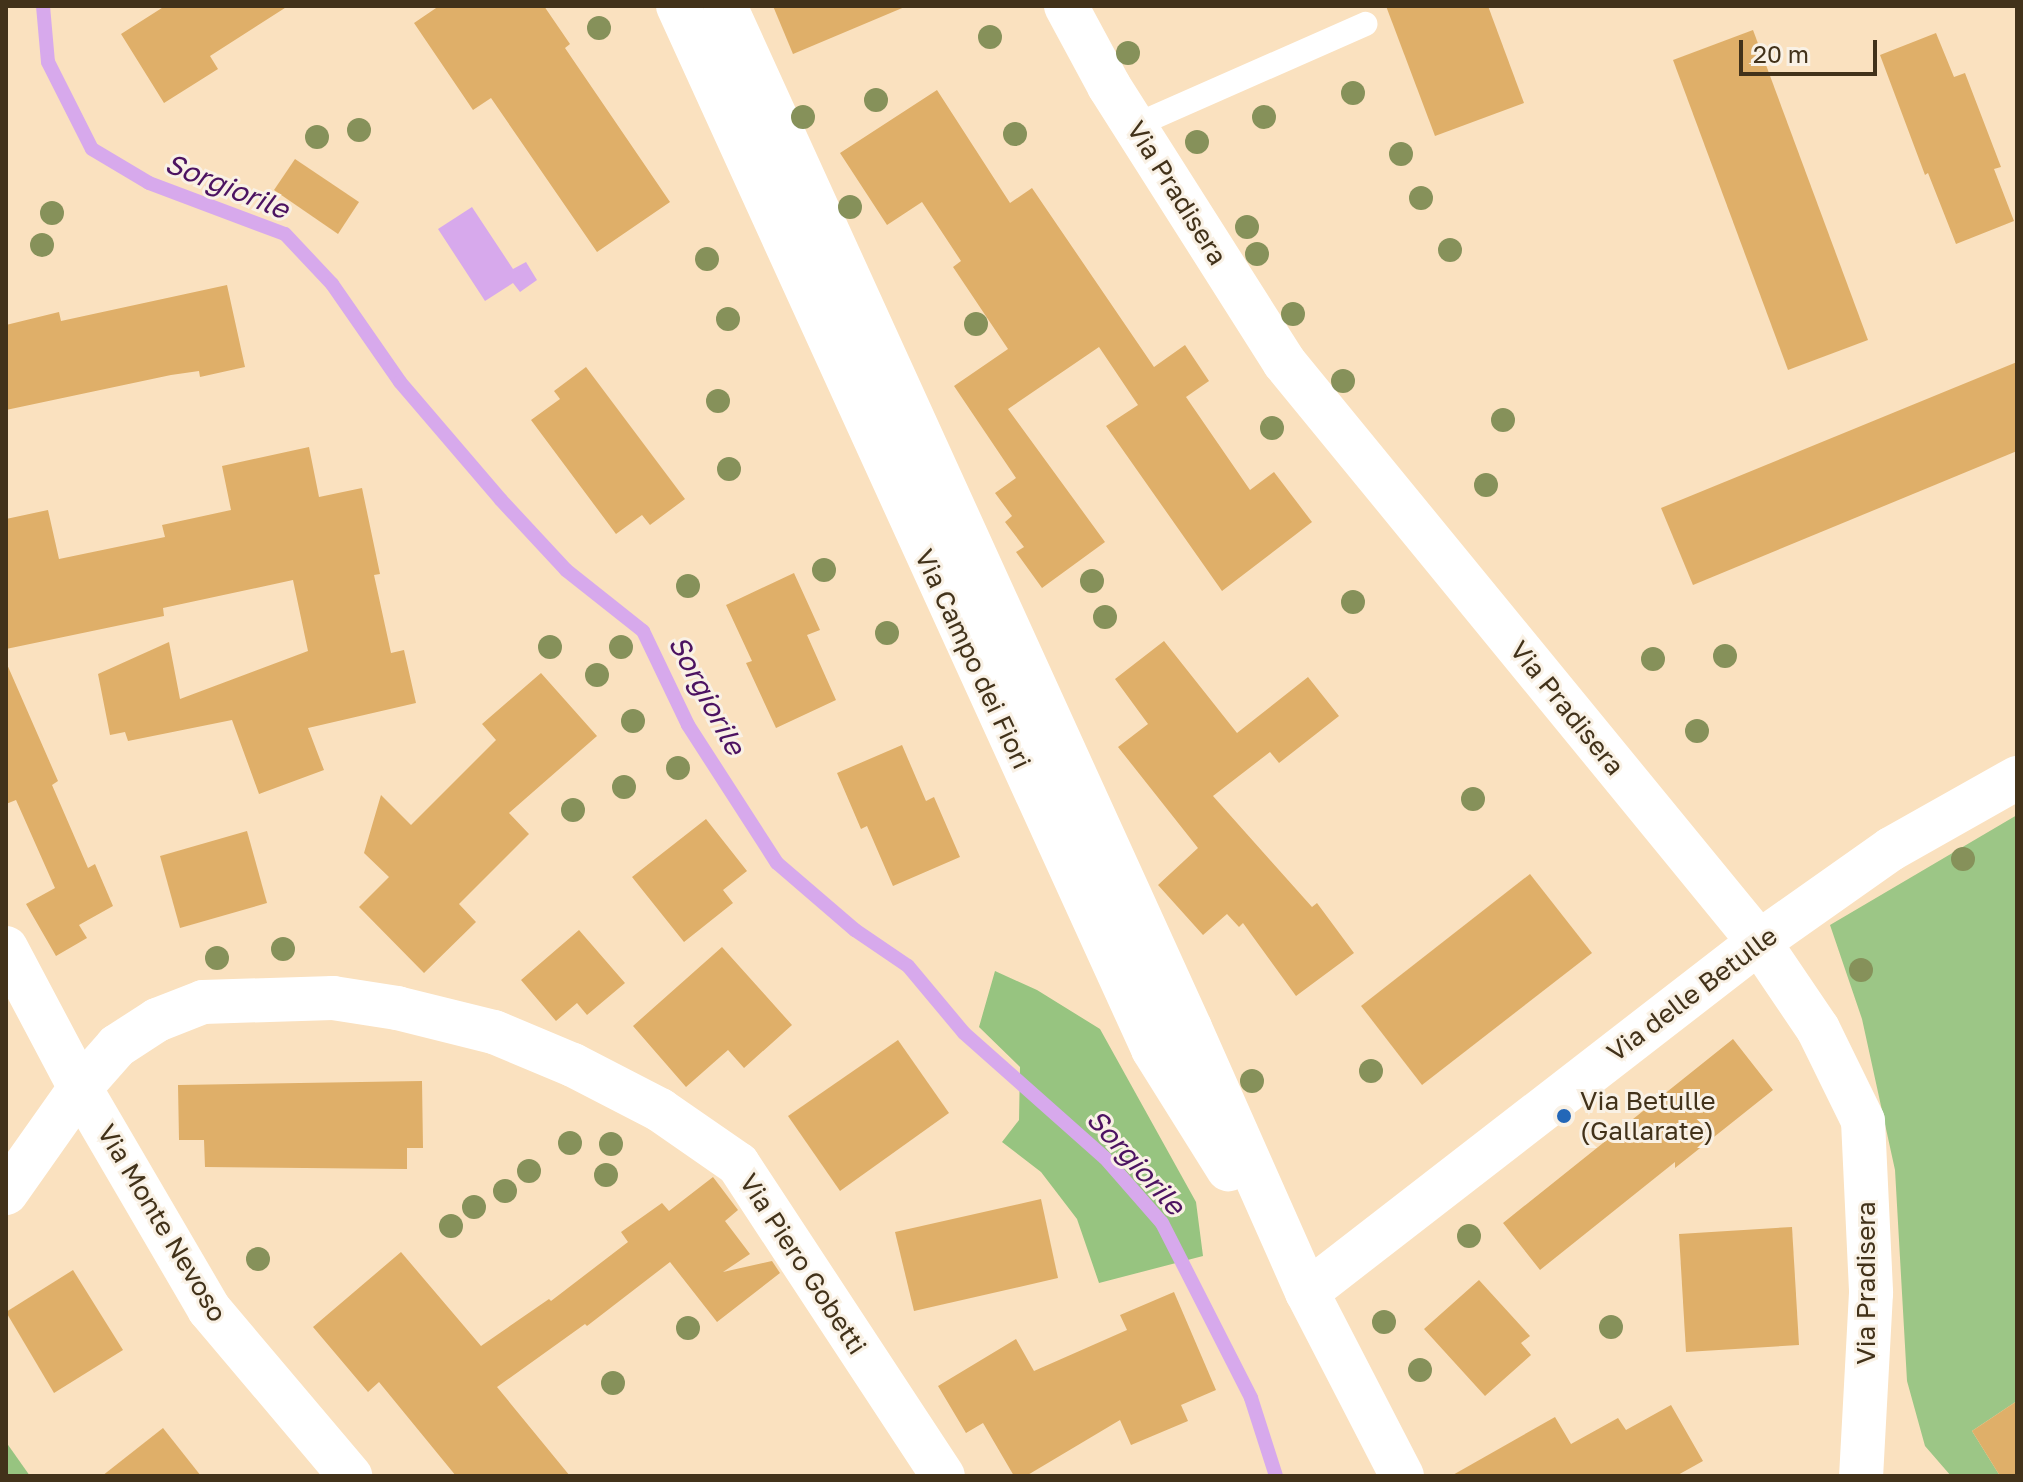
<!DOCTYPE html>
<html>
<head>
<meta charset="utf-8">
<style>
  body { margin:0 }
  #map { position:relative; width:2023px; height:1482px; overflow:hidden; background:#fae1bf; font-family:"Golos Text",sans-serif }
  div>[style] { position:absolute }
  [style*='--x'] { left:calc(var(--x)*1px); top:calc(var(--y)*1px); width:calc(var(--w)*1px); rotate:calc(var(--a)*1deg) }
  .green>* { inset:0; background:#9cc686 }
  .forest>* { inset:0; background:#97c480 }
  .water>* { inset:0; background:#d7a9ec }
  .stream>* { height:14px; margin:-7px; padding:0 7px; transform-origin:7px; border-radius:7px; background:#d7a9ec }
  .building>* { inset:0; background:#dfaf69 }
  .lane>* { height:24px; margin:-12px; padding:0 12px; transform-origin:12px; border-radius:12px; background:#fff }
  .street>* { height:44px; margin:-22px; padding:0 22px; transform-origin:22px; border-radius:22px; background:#fff }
  .secondary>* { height:44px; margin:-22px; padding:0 22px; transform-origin:22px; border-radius:22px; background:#fff }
  .trees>* { width:24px; height:24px; margin:-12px; border-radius:50%; background:#86915a }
  .dots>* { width:22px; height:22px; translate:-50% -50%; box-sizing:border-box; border:4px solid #f9f1e5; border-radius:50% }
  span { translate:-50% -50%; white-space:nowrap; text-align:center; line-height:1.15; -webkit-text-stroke:6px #f9f1e5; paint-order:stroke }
  .street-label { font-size:26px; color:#42321a }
  .poi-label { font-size:26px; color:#42321a }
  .left { translate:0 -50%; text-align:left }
  .water-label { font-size:28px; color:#4c1361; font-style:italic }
  .frame { position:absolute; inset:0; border:8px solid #42321a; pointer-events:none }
  .scale { position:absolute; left:1739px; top:40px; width:138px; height:36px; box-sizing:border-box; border:4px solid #42321a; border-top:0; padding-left:10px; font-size:24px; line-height:28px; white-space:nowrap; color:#42321a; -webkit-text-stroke:6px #f9f1e5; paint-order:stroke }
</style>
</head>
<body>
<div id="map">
  <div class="green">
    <div style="clip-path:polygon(2017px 815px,2017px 1401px,1972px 1431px,2000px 1476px,1951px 1476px,1925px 1446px,1907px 1381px,1895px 1170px,1862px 1019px,1830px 925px)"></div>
  </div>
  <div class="forest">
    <div style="clip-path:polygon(995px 971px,1037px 990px,1100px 1029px,1196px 1202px,1203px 1256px,1099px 1283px,1077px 1219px,1041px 1172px,1002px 1142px,1019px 1120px,1020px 1067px,979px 1027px)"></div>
    <div style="clip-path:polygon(6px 1442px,30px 1476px,6px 1476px)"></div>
  </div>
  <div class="water">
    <div style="clip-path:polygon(472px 207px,513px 269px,526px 262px,537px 280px,520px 292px,513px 283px,485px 301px,438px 229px)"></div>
  </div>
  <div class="stream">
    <div style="--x:43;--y:6;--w:56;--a:84.9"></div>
    <div style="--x:48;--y:62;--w:97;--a:63.2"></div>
    <div style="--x:92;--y:149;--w:66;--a:30.8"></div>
    <div style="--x:149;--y:183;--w:145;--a:20.6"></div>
    <div style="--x:285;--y:234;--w:69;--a:46.8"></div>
    <div style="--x:332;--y:284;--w:119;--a:55.2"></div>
    <div style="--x:400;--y:382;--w:155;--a:49.4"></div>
    <div style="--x:501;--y:500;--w:96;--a:47.1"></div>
    <div style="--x:566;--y:570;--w:98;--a:38.4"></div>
    <div style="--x:643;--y:631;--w:104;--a:64.4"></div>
    <div style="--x:688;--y:725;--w:164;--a:57.2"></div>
    <div style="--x:777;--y:863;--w:103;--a:40.7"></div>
    <div style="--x:855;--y:930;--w:64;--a:34.2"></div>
    <div style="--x:908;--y:966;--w:87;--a:50.1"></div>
    <div style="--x:964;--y:1033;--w:188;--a:41.6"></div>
    <div style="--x:1105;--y:1158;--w:86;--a:48.8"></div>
    <div style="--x:1162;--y:1223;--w:196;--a:63"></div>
    <div style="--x:1251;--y:1398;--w:82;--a:72.2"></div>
  </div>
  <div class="building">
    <div style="clip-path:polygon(165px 6px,288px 6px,210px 56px,218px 69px,164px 103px,121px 34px)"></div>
    <div style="clip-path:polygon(439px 6px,544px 6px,570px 44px,565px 48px,670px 202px,597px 252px,491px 98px,473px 110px,414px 23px)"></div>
    <div style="clip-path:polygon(773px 6px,907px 6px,793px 54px)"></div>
    <div style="clip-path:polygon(1386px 6px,1488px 6px,1524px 103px,1435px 136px)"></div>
    <div style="clip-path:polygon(1753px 30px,1868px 340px,1788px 370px,1673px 60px)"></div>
    <div style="clip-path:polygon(1936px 33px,1954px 77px,1965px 73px,2001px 167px,1994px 169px,2014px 221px,1956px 244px,1928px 173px,1925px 175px,1880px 55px)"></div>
    <div style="clip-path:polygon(937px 90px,1010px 203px,1032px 188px,1154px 367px,1185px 345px,1209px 381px,1186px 397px,1250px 490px,1274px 472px,1312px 522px,1222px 591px,1106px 426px,1138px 405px,1099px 347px,1008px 409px,1105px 542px,1042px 588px,1016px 552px,1024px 547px,1005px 522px,1012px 516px,995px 493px,1016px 478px,954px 386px,1008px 349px,953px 267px,961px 261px,922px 202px,887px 225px,840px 153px)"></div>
    <div style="clip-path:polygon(295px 159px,359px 202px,338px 234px,274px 190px)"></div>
    <div style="clip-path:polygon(227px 285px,245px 367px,200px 377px,199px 371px,171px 375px,6px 410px,6px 325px,59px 312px,61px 321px)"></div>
    <div style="clip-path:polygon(2017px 362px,2017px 451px,1693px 585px,1661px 508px)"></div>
    <div style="clip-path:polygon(586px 367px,685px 499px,650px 525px,642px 515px,616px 534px,531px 420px,560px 399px,554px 391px)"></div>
    <div style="clip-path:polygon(309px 447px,319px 497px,362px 488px,380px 574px,374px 575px,391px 653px,404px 650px,416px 703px,308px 728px,324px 770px,259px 794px,232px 720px,128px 741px,125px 732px,110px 735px,98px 674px,169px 642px,180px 699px,308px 651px,293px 580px,163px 608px,164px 616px,6px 649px,6px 519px,48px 510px,59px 559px,165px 537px,162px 525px,231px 510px,222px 466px)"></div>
    <div style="clip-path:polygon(794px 573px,820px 630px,807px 635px,836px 700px,776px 728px,746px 663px,752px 661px,726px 605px)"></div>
    <div style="clip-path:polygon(1164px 641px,1237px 733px,1308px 677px,1339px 716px,1279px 763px,1270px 752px,1213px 796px,1312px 907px,1317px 903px,1354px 953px,1296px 996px,1243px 923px,1239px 927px,1227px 914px,1203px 935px,1158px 885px,1198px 848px,1118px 747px,1148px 724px,1115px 679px)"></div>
    <div style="clip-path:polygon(6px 662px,58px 781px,52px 785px,88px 868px,95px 864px,113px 906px,79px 925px,87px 938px,56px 956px,26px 904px,55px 888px,16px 800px,6px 804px)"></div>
    <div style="clip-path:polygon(541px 673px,597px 736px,509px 813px,529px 834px,459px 904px,476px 922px,424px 973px,359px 907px,389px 877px,364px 853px,381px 795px,411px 825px,496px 740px,482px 724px)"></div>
    <div style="clip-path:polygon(902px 745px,926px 801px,934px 797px,960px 857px,893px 886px,867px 826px,861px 829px,837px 773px)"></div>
    <div style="clip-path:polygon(706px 819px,747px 871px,723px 890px,733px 903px,684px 942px,632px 877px)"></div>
    <div style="clip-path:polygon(247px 831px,267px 903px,180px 928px,160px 856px)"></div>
    <div style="clip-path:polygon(1530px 874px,1592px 953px,1422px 1085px,1361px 1006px)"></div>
    <div style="clip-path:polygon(579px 930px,625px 983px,587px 1015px,577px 1003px,556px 1021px,521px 980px)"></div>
    <div style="clip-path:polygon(722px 947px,792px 1025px,744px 1068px,728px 1050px,686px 1087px,633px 1026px)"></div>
    <div style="clip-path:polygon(1733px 1039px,1773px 1090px,1675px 1168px,1675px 1162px,1540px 1270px,1503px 1223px)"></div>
    <div style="clip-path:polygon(898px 1040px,949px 1113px,840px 1191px,788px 1116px)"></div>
    <div style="clip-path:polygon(422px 1081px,423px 1148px,407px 1148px,407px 1169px,205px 1167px,204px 1140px,179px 1140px,178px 1085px)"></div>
    <div style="clip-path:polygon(713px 1177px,738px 1210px,725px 1221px,750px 1254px,723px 1272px,772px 1261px,780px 1273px,717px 1322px,670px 1262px,587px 1326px,585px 1324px,497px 1387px,570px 1476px,456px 1476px,379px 1382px,368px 1392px,313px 1327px,401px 1252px,481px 1346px,549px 1299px,551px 1301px,628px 1242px,621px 1232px,662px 1203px,669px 1211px)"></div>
    <div style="clip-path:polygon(1041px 1199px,1058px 1278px,914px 1311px,895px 1232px)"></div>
    <div style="clip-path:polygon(1792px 1227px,1799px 1345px,1686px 1352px,1679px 1234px)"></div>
    <div style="clip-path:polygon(73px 1270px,123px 1350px,54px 1393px,6px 1312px)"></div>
    <div style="clip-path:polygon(1479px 1280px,1530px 1336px,1521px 1343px,1531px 1355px,1485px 1396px,1424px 1329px)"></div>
    <div style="clip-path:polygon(1174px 1292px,1216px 1390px,1181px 1405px,1188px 1421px,1131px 1445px,1120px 1420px,1026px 1476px,1014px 1476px,983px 1423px,966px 1433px,938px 1386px,1016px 1339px,1034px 1371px,1127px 1330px,1120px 1315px)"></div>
    <div style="clip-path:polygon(2017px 1401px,2017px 1476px,2000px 1476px,1972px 1431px)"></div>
    <div style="clip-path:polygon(1671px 1405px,1703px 1461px,1676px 1476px,1451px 1476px,1555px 1417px,1571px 1444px,1618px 1418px,1626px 1430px)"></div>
    <div style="clip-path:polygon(163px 1428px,201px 1476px,102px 1476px)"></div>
  </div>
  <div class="lane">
    <div style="--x:1134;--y:126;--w:253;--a:-23.8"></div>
  </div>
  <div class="street">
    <div style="--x:1066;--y:6;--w:91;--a:61.7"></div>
    <div style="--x:1109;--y:86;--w:327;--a:57.6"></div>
    <div style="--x:1284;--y:362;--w:750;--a:50.68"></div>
    <div style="--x:1759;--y:942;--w:105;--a:55.9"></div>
    <div style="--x:1818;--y:1029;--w:102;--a:63.9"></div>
    <div style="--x:1863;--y:1121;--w:172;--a:87.3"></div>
    <div style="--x:1871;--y:1293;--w:183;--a:93.1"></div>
    <div style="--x:6;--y:948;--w:158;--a:62.1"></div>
    <div style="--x:80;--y:1088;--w:256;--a:59.7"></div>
    <div style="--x:209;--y:1309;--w:219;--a:49.8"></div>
    <div style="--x:6;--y:1193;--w:128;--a:-54.8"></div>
    <div style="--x:80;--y:1088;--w:56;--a:-48.6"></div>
    <div style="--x:117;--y:1046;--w:48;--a:-33"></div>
    <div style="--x:157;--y:1020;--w:49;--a:-21.4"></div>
    <div style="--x:203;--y:1002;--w:130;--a:-1.8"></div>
    <div style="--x:333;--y:998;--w:65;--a:8.9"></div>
    <div style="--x:397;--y:1008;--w:100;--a:13.9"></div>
    <div style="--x:494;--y:1032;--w:86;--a:22.7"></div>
    <div style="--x:573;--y:1065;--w:98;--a:27.3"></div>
    <div style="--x:660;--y:1110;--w:95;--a:34.7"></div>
    <div style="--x:738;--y:1164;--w:373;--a:56.7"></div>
    <div style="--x:1307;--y:1292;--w:572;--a:-37.75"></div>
    <div style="--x:1759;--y:942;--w:161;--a:-35.2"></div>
    <div style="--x:1891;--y:849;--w:145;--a:-29.4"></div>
  </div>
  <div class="secondary">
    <div style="--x:678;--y:6;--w:1146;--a:65.51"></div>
    <div style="--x:1153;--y:1049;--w:142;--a:58"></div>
    <div style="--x:725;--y:6;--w:1123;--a:65.53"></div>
    <div style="--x:1190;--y:1028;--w:289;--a:66.1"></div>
    <div style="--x:1307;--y:1292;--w:207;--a:62.7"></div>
  </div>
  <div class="trees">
    <div style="left:599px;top:28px"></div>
    <div style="left:990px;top:37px"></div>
    <div style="left:1128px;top:53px"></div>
    <div style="left:1353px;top:93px"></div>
    <div style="left:876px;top:100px"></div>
    <div style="left:803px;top:117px"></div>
    <div style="left:1264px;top:117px"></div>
    <div style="left:359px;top:130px"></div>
    <div style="left:1015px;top:134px"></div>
    <div style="left:317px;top:137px"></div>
    <div style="left:1197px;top:142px"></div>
    <div style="left:1401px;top:154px"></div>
    <div style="left:1421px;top:198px"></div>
    <div style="left:850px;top:207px"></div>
    <div style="left:52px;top:213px"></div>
    <div style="left:1247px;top:227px"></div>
    <div style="left:42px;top:245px"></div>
    <div style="left:1450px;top:250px"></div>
    <div style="left:1257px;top:254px"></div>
    <div style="left:707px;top:259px"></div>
    <div style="left:1293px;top:314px"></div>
    <div style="left:728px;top:319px"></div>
    <div style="left:976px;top:324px"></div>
    <div style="left:1343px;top:381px"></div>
    <div style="left:718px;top:401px"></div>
    <div style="left:1503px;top:420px"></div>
    <div style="left:1272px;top:428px"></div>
    <div style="left:729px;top:469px"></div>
    <div style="left:1486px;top:485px"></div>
    <div style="left:824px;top:570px"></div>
    <div style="left:1092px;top:581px"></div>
    <div style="left:688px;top:586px"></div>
    <div style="left:1353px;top:602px"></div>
    <div style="left:1105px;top:617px"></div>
    <div style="left:887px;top:633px"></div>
    <div style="left:550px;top:647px"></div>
    <div style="left:621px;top:647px"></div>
    <div style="left:1725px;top:656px"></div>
    <div style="left:1653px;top:659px"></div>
    <div style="left:597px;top:675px"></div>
    <div style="left:633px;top:721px"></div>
    <div style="left:1697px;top:731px"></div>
    <div style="left:678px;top:768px"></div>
    <div style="left:624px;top:787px"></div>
    <div style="left:1473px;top:799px"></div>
    <div style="left:573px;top:810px"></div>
    <div style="left:1963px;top:859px"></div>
    <div style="left:283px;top:949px"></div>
    <div style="left:217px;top:958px"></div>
    <div style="left:1861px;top:970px"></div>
    <div style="left:1371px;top:1071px"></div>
    <div style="left:1252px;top:1081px"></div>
    <div style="left:570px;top:1143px"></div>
    <div style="left:611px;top:1144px"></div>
    <div style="left:529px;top:1171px"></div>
    <div style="left:606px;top:1175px"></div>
    <div style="left:505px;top:1191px"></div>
    <div style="left:474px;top:1207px"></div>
    <div style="left:451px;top:1226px"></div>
    <div style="left:1469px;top:1236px"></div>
    <div style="left:258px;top:1259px"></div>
    <div style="left:1384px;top:1322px"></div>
    <div style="left:1611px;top:1327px"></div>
    <div style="left:688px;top:1328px"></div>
    <div style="left:1420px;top:1370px"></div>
    <div style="left:613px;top:1383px"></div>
  </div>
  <div class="dots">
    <div style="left:1564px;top:1116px;background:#2367b8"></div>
  </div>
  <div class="street-label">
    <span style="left:1177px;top:193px;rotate:58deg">Via Pradisera</span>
    <span style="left:973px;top:659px;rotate:65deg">Via Campo dei Fiori</span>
    <span style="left:1567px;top:708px;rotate:51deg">Via Pradisera</span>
    <span style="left:1692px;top:994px;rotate:-37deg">Via delle Betulle</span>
    <span style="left:162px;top:1223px;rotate:59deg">Via Monte Nevoso</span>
    <span style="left:803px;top:1264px;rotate:57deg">Via Piero Gobetti</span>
    <span style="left:1866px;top:1283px;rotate:-90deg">Via Pradisera</span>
  </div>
  <div class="poi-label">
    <span class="left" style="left:1580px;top:1116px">Via Betulle<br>(Gallarate)</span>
  </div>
  <div class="water-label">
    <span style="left:227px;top:186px;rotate:22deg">Sorgiorile</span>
    <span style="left:707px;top:695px;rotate:62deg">Sorgiorile</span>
    <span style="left:1136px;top:1162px;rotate:48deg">Sorgiorile</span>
  </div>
  <div class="frame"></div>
  <div class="scale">20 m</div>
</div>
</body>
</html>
